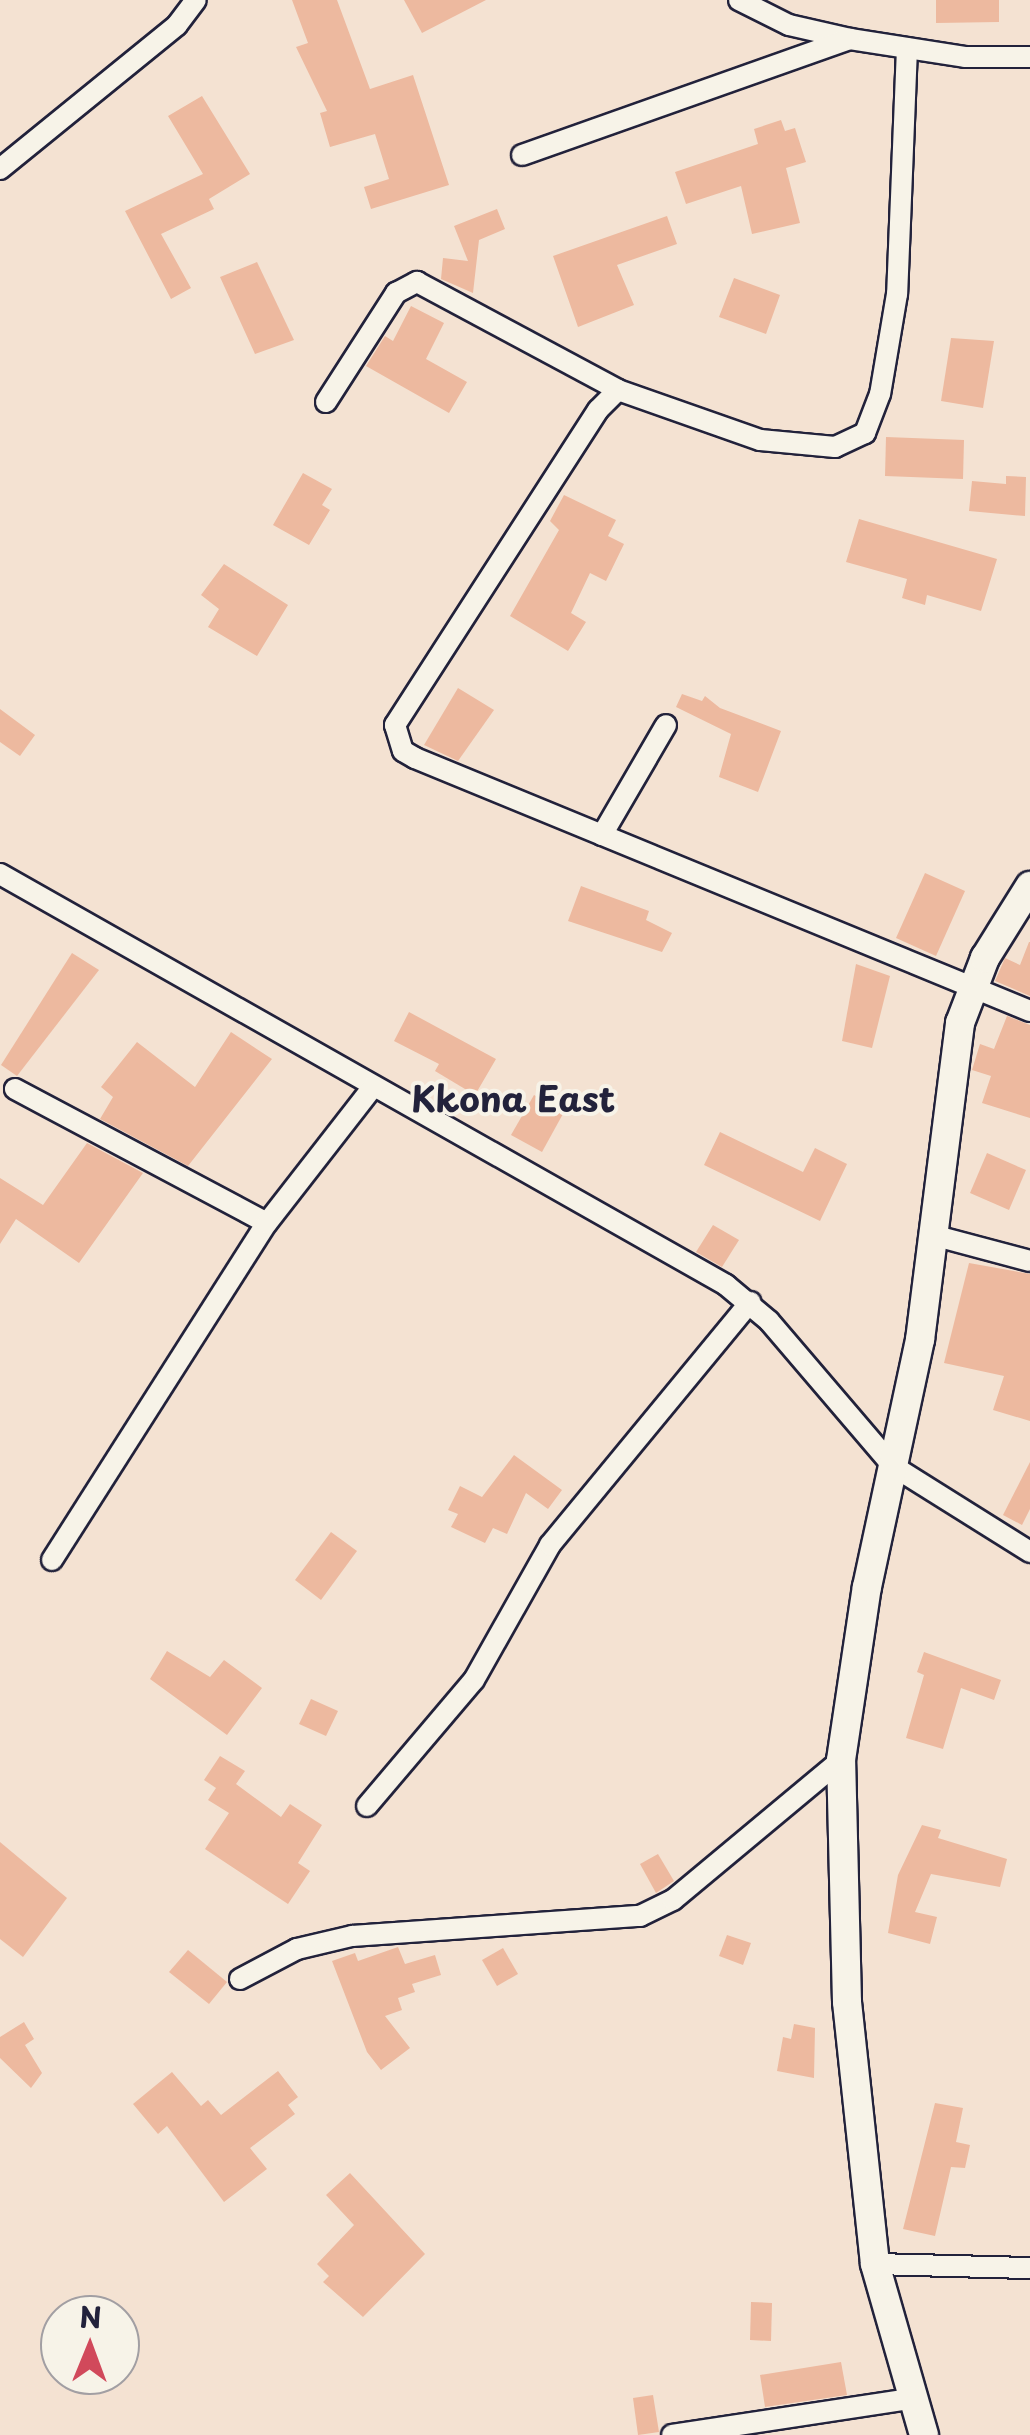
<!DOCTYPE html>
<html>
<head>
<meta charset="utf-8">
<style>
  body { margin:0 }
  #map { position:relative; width:1030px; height:2435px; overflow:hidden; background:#f4e2d2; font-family:"Playpen Sans",sans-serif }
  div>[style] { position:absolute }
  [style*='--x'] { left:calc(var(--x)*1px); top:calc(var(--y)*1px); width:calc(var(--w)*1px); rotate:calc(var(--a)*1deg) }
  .building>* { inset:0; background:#edb99f }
  .roads { filter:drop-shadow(2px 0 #22223b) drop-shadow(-2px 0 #22223b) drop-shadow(0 2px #22223b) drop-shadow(0 -2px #22223b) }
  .minor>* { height:20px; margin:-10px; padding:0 10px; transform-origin:10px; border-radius:10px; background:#f7f3e8 }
  .tertiary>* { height:28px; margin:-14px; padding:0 14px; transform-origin:14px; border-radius:14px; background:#f7f3e8 }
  span { translate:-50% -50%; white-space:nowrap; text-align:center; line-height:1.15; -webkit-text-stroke:8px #f7f3e8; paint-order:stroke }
  .quarter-label { font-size:35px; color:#22223b; font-weight:700 }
  .north { position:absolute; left:40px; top:2295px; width:100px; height:100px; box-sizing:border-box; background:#f7f3e8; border:2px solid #a29fa3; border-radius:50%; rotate:1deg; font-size:28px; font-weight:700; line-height:40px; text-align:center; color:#22223b }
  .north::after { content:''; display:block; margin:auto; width:35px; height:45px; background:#d1495b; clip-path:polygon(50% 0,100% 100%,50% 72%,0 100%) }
</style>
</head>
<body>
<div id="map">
  <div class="building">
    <div style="clip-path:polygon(292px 0,337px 0,370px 89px,413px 75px,449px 185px,371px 209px,364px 187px,389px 179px,375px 134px,330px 147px,320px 113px,327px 111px,296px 47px,308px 43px)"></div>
    <div style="clip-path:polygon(404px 0,486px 0,422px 33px)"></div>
    <div style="clip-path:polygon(936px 0,999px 0,999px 22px,936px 23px)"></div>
    <div style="clip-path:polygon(202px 96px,250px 174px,209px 199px,214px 209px,161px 234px,191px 288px,171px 299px,125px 211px,203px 174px,168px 116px)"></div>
    <div style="clip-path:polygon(781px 120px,785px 131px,795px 128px,806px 162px,786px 168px,800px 223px,752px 234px,741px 186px,686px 204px,675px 172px,758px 144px,754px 129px)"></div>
    <div style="clip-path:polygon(497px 209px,505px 229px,479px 240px,473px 293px,441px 279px,443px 258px,468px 261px,454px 226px)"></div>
    <div style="clip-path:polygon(667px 216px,677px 244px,617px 265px,634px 305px,578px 327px,553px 256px)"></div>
    <div style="clip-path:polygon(257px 262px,294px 340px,255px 354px,220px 277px)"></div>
    <div style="clip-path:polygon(734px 278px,780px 295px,766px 334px,719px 317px)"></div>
    <div style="clip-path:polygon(411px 306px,444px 323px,426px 359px,467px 382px,449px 413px,366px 366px,385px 336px,393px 341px)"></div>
    <div style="clip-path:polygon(951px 338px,994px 341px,983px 408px,941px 401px)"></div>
    <div style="clip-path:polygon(886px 437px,964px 440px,963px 479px,885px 476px)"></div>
    <div style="clip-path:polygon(303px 473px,332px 489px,322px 505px,330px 510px,309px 545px,273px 525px)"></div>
    <div style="clip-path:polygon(1006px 476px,1026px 477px,1025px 516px,969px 511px,972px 481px,1006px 484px)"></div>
    <div style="clip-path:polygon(564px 495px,616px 520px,608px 536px,624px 544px,606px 581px,590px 573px,571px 613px,586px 622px,568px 651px,510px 616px,559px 530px,550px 521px)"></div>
    <div style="clip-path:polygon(859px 519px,997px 559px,981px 611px,927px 595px,925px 605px,902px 598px,907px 579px,846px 562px)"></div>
    <div style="clip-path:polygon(224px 564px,288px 605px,257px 656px,208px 627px,219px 609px,201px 595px)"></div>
    <div style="clip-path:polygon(458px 688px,494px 710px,458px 761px,424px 745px)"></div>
    <div style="clip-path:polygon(682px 694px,702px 701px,705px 696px,720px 708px,781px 731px,758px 792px,719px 777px,731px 734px,676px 707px)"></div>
    <div style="clip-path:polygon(0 709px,35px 735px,20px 756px,0 742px)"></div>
    <div style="clip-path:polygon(925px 873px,965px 891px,936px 956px,896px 938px)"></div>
    <div style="clip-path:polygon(581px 886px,649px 911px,646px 920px,672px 933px,662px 952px,568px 921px)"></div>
    <div style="clip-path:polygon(1029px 942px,1030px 942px,1030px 996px,995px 981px,1005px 958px,1020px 965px)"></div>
    <div style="clip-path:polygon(72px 953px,99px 970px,17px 1076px,1px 1065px)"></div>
    <div style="clip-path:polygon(856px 964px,890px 976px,872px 1048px,842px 1041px)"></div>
    <div style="clip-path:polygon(409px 1012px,496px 1059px,475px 1095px,435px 1071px,439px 1064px,394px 1041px)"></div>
    <div style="clip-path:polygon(1007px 1016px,1030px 1025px,1030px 1118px,982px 1103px,991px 1076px,972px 1070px,980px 1044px,994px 1049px)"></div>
    <div style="clip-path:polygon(231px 1032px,272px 1059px,188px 1166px,100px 1119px,113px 1097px,101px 1087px,137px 1042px,195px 1087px)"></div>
    <div style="clip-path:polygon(534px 1095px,564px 1112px,542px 1152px,511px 1135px)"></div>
    <div style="clip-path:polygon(720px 1132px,803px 1172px,815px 1148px,847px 1164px,820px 1221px,704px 1165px)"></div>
    <div style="clip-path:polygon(87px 1143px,143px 1173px,79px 1263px,16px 1219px,0 1244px,0 1178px,43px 1205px)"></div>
    <div style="clip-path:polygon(987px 1153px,1026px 1170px,1009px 1210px,970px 1193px)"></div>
    <div style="clip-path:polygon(713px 1225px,739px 1240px,722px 1267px,696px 1252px)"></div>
    <div style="clip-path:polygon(969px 1263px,1030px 1274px,1030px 1421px,993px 1410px,1004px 1376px,944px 1363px)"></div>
    <div style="clip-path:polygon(514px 1455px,562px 1490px,548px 1509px,526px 1493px,507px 1534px,493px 1528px,485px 1543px,451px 1527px,458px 1514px,448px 1510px,460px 1486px,482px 1497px)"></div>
    <div style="clip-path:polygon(1030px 1462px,1030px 1509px,1022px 1525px,1003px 1515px)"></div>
    <div style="clip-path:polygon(331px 1532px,357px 1551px,321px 1600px,295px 1580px)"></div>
    <div style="clip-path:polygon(167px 1651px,210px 1677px,224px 1660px,262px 1688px,227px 1735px,150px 1679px)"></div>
    <div style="clip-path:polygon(924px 1652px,1001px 1680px,994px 1700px,961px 1688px,943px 1749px,906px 1738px,924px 1675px,917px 1672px)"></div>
    <div style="clip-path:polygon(311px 1699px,338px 1711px,326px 1736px,299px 1724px)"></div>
    <div style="clip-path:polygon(220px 1756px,245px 1771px,236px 1784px,281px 1817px,290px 1804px,322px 1825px,298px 1863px,310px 1871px,288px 1904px,205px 1849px,229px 1813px,208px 1800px,216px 1788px,204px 1780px)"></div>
    <div style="clip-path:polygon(922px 1825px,941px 1830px,938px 1838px,1007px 1859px,1000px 1887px,931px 1874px,915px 1912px,937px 1917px,930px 1944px,888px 1933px,898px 1875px)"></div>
    <div style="clip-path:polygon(0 1842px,67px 1898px,23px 1957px,0 1939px)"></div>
    <div style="clip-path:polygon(658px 1854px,674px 1881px,656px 1893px,640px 1864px)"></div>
    <div style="clip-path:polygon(727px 1935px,751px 1943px,743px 1965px,719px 1956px)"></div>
    <div style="clip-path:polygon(398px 1947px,405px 1964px,435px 1955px,441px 1975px,412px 1984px,415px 1992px,398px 1998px,402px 2010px,385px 2016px,410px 2048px,381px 2070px,367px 2052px,332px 1961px,355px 1953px,358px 1961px)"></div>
    <div style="clip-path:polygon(503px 1948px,518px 1974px,497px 1986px,482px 1960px)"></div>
    <div style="clip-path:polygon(188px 1950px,227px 1982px,209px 2004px,169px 1972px)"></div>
    <div style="clip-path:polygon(24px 2022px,34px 2039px,25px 2045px,42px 2073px,31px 2088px,0 2058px,0 2037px)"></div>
    <div style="clip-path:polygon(794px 2024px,815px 2028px,814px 2078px,777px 2071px,783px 2037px,791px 2039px)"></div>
    <div style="clip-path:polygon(278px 2071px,298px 2097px,288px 2105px,295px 2114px,250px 2148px,267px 2169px,224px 2202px,167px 2126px,158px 2134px,133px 2104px,172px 2072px,201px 2106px,208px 2100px,221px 2115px)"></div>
    <div style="clip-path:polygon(935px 2103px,963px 2108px,956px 2142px,970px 2145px,965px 2168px,951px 2167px,935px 2236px,903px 2229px)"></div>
    <div style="clip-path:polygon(350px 2173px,425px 2254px,363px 2317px,323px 2282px,329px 2276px,317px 2264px,354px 2225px,326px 2195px)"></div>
    <div style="clip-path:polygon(751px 2302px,772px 2303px,771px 2341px,750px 2340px)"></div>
    <div style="clip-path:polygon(841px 2362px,847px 2395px,765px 2407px,760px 2375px)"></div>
    <div style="clip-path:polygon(653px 2395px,659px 2432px,638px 2435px,633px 2398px)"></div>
  </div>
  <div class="roads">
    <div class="minor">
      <div style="--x:739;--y:0;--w:56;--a:26.6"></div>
      <div style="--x:789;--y:25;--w:63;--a:12.9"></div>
      <div style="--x:850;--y:39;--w:116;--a:8.9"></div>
      <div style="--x:965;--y:57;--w:65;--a:0"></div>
      <div style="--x:907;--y:48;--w:246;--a:92.3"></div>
      <div style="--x:897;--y:294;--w:101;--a:99.6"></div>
      <div style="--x:880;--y:394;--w:42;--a:111"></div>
      <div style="--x:865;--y:433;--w:33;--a:155"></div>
      <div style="--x:835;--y:447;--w:75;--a:-174.7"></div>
      <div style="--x:760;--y:440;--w:151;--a:-160.6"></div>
      <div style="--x:618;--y:390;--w:28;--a:135"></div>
      <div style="--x:598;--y:410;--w:375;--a:122.8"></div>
      <div style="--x:395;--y:725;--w:27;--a:73"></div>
      <div style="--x:403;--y:751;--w:14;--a:30"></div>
      <div style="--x:415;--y:758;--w:665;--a:22.36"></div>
      <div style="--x:522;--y:155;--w:348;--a:-19.5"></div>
      <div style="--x:0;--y:169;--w:228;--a:-39.1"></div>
      <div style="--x:177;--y:25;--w:31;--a:-53"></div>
      <div style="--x:326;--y:402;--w:130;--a:-57.3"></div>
      <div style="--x:396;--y:293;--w:24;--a:-28"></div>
      <div style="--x:417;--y:282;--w:228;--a:28.2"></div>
      <div style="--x:602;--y:835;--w:127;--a:-59.8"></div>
      <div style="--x:0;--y:874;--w:834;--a:29.51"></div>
      <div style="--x:726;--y:1285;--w:56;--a:39.9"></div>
      <div style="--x:769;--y:1321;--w:191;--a:49.5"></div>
      <div style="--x:893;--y:1466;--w:162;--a:32.1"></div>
      <div style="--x:15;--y:1089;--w:285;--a:28"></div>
      <div style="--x:936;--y:1236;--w:97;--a:14.9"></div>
      <div style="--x:52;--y:1560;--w:400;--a:-57.5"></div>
      <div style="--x:267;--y:1223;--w:172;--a:-52.1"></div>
      <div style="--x:367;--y:1806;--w:165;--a:-49.7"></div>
      <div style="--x:474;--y:1680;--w:155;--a:-60.6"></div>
      <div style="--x:550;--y:1545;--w:315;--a:-50.5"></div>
      <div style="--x:240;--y:1979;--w:64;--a:-27.8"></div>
      <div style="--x:297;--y:1949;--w:57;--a:-13.3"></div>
      <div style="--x:352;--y:1936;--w:289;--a:-4"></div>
      <div style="--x:640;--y:1916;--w:37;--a:-26"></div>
      <div style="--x:673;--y:1900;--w:219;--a:-39.8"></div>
      <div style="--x:875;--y:2264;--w:155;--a:1.5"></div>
      <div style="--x:672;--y:2435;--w:241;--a:-8.6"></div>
    </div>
    <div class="tertiary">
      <div style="--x:924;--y:2435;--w:178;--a:-106"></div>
      <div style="--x:875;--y:2264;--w:263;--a:-96.1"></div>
      <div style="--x:847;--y:2002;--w:242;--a:-91.4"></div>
      <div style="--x:841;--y:1760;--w:175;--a:-81.5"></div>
      <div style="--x:867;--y:1587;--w:253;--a:-77.9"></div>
      <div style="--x:920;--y:1340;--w:320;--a:-82.8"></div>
      <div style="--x:960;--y:1023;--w:70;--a:-69"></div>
      <div style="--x:985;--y:958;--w:85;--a:-58"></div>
    </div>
  </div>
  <div class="quarter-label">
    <span style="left:513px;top:1098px">Kkona East</span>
  </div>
  <div class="north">N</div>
</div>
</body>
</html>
